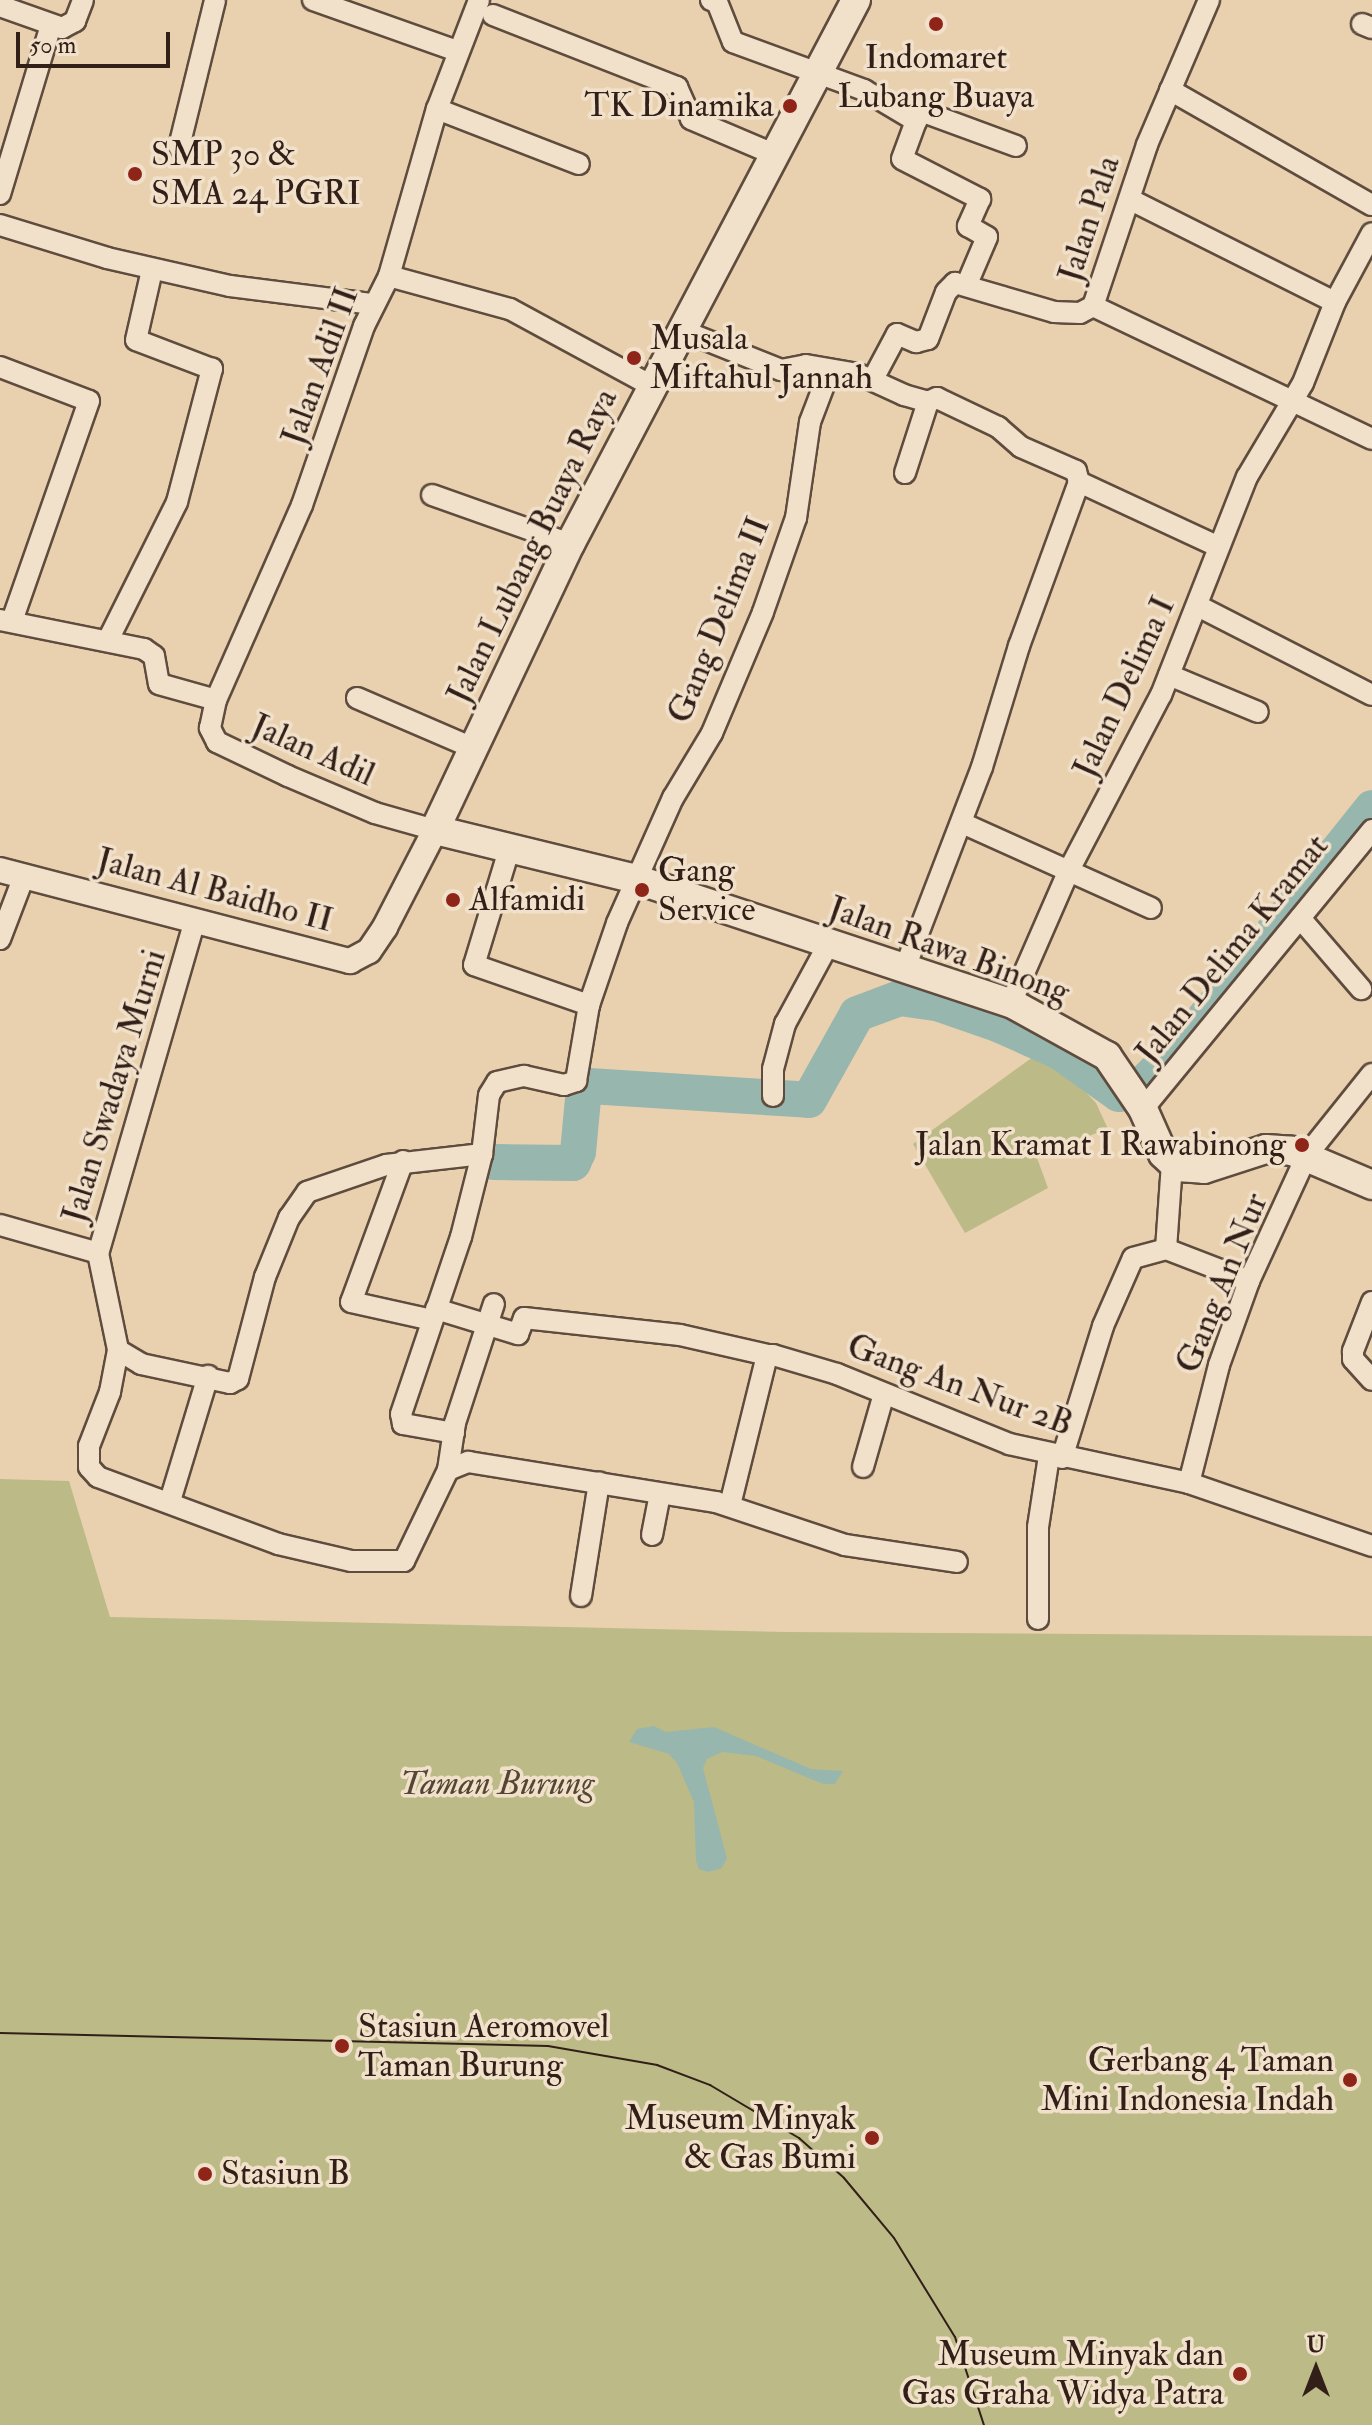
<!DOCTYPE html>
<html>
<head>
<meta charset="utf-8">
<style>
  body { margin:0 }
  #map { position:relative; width:1372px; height:2425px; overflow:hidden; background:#e9d1af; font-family:"IM FELL Double Pica",serif }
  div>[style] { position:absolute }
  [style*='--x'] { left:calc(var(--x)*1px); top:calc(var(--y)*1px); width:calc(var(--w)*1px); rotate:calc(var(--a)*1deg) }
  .green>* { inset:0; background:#bcba87 }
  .water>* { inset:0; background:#97b7ae }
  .river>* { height:36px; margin:-18px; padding:0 18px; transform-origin:18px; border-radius:18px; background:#97b7ae }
  .roads { filter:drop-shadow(2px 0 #5f4c3e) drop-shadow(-2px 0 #5f4c3e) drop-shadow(0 2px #5f4c3e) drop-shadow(0 -2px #5f4c3e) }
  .minor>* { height:20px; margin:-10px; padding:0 10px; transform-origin:10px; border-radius:10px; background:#f1e1cb }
  .tertiary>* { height:24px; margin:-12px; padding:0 12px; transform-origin:12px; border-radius:12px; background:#f1e1cb }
  .secondary>* { height:28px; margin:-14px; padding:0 14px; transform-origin:14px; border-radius:14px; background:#f1e1cb }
  .tram>* { height:2px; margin:-1px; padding:0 1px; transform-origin:1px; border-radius:1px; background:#311f18 }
  .dots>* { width:22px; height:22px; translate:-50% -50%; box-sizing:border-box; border:4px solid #f1e1cb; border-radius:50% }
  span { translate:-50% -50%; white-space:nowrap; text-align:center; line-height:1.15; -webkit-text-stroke:7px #f1e1cb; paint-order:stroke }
  .poi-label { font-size:34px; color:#311f18 }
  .right { translate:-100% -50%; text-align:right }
  .left { translate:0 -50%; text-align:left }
  .street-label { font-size:34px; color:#311f18 }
  .park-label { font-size:34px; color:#544634; font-style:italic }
  .north { position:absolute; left:1276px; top:2329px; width:80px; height:80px; -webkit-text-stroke:6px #f1e1cb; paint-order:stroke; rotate:0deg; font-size:22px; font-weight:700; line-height:32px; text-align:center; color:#311f18 }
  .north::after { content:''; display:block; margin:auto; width:28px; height:36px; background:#311f18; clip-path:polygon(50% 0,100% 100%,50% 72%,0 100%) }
  .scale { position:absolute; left:16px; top:32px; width:154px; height:36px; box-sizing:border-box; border:4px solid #311f18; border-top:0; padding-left:10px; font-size:24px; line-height:28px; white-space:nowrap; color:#311f18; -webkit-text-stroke:6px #f1e1cb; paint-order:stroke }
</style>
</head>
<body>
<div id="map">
  <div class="green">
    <div style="clip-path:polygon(1037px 1054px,1068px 1073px,1096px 1103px,1108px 1129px,1036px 1155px,1048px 1188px,965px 1233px,913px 1144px)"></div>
    <div style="clip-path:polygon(0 1479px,69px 1481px,110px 1617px,786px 1632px,1372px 1636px,1372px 2425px,0 2425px)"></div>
  </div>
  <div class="water">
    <div style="clip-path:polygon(654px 1726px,666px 1732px,714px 1727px,811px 1769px,843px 1771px,835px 1784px,823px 1784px,756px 1756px,722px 1752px,707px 1759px,703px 1768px,727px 1858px,722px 1868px,708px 1872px,699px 1869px,696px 1861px,694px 1802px,677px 1763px,669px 1754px,629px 1742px,637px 1729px)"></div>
  </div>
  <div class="river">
    <div style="--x:493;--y:1162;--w:80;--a:0.7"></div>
    <div style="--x:573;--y:1163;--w:12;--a:-66"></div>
    <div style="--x:578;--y:1152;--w:63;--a:-84.6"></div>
    <div style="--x:584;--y:1089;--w:6;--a:-31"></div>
    <div style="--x:589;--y:1086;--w:220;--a:3.6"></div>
    <div style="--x:809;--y:1100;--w:98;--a:-60.8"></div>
    <div style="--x:857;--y:1014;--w:46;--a:-20.4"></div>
    <div style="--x:900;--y:998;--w:37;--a:8"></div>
    <div style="--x:937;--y:1003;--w:67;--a:19.2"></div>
    <div style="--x:1000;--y:1025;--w:66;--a:24.2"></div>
    <div style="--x:1060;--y:1052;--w:72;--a:35.4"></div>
    <div style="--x:1119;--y:1094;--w:20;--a:-15"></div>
    <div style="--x:1138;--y:1089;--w:68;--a:-45"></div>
    <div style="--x:1186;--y:1041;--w:298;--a:-51.4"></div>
  </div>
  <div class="roads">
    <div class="minor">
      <div style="--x:313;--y:0;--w:153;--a:19.5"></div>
      <div style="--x:711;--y:0;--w:6;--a:18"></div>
      <div style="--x:717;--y:2;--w:43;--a:68.2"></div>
      <div style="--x:733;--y:42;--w:140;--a:20.1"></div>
      <div style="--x:864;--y:90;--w:61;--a:30.8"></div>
      <div style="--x:916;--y:121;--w:40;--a:110.2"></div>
      <div style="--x:902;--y:159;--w:88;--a:27.1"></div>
      <div style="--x:980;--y:199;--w:30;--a:114"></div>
      <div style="--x:968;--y:226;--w:22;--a:30"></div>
      <div style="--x:987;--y:237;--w:51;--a:113.1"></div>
      <div style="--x:1209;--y:0;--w:158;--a:113.2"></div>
      <div style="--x:1147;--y:145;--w:170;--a:108.5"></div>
      <div style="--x:1093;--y:306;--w:309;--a:25.5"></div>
      <div style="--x:0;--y:6;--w:66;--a:19.5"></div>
      <div style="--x:62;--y:28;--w:15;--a:-28"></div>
      <div style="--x:75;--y:21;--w:22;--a:-69"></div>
      <div style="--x:493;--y:15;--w:198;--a:21.4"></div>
      <div style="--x:677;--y:87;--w:35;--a:66"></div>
      <div style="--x:691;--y:119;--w:92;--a:23"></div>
      <div style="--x:1362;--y:24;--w:11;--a:22"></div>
      <div style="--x:1170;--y:90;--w:232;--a:29.7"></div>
      <div style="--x:437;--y:109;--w:152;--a:21.2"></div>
      <div style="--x:916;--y:121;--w:11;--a:-63"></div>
      <div style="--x:921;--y:111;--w:101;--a:20.2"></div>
      <div style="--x:179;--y:147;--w:151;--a:-76.2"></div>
      <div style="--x:0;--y:194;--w:177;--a:-73.2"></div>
      <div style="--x:1131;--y:200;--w:228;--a:26.6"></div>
      <div style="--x:0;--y:225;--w:112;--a:17.1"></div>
      <div style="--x:107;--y:258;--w:126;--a:12.8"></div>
      <div style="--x:230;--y:286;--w:144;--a:7.2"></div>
      <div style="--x:389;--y:276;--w:125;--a:15.3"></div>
      <div style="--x:510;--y:309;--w:162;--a:28.5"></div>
      <div style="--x:681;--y:330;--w:108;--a:21.8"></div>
      <div style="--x:781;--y:370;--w:25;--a:-11"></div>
      <div style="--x:806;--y:365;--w:53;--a:9.8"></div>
      <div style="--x:858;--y:374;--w:51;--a:24.5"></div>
      <div style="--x:904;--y:395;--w:25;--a:16"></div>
      <div style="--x:928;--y:402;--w:10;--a:-24"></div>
      <div style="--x:937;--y:398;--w:68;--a:25.4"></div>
      <div style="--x:998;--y:427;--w:30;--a:41"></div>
      <div style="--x:1021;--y:447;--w:60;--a:23.6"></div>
      <div style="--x:1076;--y:471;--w:11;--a:75"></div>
      <div style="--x:0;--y:367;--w:95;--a:20.9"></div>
      <div style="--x:89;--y:401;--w:233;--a:109.3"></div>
      <div style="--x:873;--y:379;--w:51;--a:-61.9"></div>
      <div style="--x:897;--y:334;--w:21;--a:23"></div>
      <div style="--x:916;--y:342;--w:12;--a:-14"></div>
      <div style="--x:928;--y:339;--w:50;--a:-69"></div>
      <div style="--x:946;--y:292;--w:13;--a:-45"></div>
      <div style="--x:955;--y:283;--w:103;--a:16.3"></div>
      <div style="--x:1054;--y:312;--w:26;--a:2"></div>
      <div style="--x:1080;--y:313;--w:15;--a:-28"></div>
      <div style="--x:905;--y:473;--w:75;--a:-72.1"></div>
      <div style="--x:1079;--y:482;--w:154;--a:24.9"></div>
      <div style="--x:432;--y:495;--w:146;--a:19.5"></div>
      <div style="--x:1198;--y:606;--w:195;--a:27.1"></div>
      <div style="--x:0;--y:620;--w:147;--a:11.4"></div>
      <div style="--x:144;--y:649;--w:12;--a:35"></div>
      <div style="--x:154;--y:656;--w:28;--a:80"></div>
      <div style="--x:159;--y:684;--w:59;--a:15.7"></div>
      <div style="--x:109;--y:638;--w:152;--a:-63.4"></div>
      <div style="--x:177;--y:502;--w:138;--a:-75.3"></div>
      <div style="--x:212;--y:369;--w:81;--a:-159.1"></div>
      <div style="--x:136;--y:340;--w:72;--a:-77.1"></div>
      <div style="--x:1169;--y:675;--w:96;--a:22.6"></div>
      <div style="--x:357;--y:698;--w:126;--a:23.3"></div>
      <div style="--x:962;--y:823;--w:207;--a:24.2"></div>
      <div style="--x:435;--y:830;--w:62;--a:-164.2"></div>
      <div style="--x:375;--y:813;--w:95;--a:-157"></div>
      <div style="--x:288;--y:776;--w:79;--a:-154.4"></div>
      <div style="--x:217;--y:742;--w:16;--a:-117"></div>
      <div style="--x:210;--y:728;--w:29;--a:-78"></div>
      <div style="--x:216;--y:700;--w:213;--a:-66.2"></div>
      <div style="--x:302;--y:505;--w:189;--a:-70.9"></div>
      <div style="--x:364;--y:326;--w:56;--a:-63.4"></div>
      <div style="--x:389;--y:276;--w:174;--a:-74"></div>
      <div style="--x:437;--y:109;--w:117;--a:-68.9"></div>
      <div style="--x:509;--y:850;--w:120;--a:106.9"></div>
      <div style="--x:474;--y:965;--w:122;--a:19.2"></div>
      <div style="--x:1300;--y:918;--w:94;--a:49.3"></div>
      <div style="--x:195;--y:920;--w:347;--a:106.2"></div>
      <div style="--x:98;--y:1253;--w:99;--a:78.3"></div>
      <div style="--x:118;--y:1350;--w:43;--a:100.8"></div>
      <div style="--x:110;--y:1392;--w:58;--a:111.3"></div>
      <div style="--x:89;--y:1446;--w:21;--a:90"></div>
      <div style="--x:89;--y:1467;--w:13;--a:48"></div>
      <div style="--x:98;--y:1477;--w:192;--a:20.4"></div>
      <div style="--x:278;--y:1544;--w:75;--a:13.1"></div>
      <div style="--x:351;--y:1561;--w:53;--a:0"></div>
      <div style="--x:404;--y:1561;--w:101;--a:-64.2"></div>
      <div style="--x:448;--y:1470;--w:22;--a:-22"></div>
      <div style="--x:468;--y:1462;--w:251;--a:9.2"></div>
      <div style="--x:716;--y:1502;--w:136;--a:18.4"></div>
      <div style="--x:845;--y:1545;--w:113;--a:8.6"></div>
      <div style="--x:0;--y:939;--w:67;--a:-69.1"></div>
      <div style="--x:906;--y:965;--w:212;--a:-69"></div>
      <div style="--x:982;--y:767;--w:127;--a:-73"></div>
      <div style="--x:1019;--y:646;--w:175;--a:-69.9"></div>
      <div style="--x:1011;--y:1003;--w:145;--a:-66.4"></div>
      <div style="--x:1069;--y:870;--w:198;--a:-62.3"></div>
      <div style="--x:1161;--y:695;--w:234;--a:-68.5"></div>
      <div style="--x:1247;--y:477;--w:109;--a:-59.2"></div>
      <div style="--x:1303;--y:383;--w:87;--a:-68.4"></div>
      <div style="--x:1335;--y:302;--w:78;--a:-61.8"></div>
      <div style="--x:773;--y:1096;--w:27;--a:-90"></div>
      <div style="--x:773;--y:1069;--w:47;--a:-75.1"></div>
      <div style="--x:785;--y:1024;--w:92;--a:-61.5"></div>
      <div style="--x:1143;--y:1109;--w:361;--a:-50.6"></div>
      <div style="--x:403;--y:1161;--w:150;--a:110.2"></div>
      <div style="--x:351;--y:1302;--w:83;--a:12.5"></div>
      <div style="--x:0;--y:1225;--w:102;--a:15.9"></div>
      <div style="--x:1166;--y:1249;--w:85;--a:-86"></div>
      <div style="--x:1372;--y:1302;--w:53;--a:111.2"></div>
      <div style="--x:1353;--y:1351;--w:8;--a:90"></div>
      <div style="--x:1353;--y:1359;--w:28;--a:48"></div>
      <div style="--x:436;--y:1309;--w:86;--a:17"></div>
      <div style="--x:518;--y:1334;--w:17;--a:-69"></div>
      <div style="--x:524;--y:1318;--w:157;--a:6.2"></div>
      <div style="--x:680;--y:1335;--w:89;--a:12.9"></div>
      <div style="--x:118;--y:1350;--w:27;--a:31"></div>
      <div style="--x:141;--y:1364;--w:91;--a:12.1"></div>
      <div style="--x:230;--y:1383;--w:9;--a:-27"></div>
      <div style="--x:238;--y:1379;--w:106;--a:-75.2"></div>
      <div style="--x:265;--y:1277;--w:64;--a:-67.9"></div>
      <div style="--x:289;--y:1218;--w:32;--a:-55"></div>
      <div style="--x:307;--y:1192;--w:83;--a:-18.9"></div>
      <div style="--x:386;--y:1165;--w:97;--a:-6.5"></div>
      <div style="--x:482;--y:1154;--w:59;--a:-83.2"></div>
      <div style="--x:489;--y:1095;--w:15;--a:-58"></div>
      <div style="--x:497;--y:1082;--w:28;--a:-13"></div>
      <div style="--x:524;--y:1076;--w:41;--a:12.7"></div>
      <div style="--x:564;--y:1085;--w:13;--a:-18"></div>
      <div style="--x:576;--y:1081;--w:77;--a:-80.3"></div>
      <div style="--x:589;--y:1005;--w:87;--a:-71.1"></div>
      <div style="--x:617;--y:923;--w:137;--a:-65.9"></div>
      <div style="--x:673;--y:798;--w:76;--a:-59"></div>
      <div style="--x:712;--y:733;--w:131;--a:-67.1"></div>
      <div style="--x:763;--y:612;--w:100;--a:-70.7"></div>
      <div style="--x:796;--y:518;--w:97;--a:-81.7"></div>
      <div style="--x:810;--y:422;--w:53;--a:-69.2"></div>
      <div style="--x:454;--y:1433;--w:52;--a:-170"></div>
      <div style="--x:403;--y:1424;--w:10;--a:-101"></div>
      <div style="--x:401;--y:1414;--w:187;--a:-71.3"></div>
      <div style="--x:461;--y:1237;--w:86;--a:-75.8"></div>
      <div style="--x:1062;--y:1458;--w:138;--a:-72.7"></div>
      <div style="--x:1103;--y:1326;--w:74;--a:-66.2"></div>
      <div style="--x:1133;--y:1258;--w:34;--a:-15"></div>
      <div style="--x:1166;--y:1249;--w:89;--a:21.1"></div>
      <div style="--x:863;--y:1467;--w:76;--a:-74"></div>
      <div style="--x:448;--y:1470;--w:48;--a:-81.5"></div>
      <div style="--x:455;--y:1423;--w:125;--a:-71.9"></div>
      <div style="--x:1189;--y:1483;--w:122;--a:-75.7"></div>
      <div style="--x:1219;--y:1365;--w:89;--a:-70.3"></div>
      <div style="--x:1249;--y:1281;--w:139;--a:-65.3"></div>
      <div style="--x:1307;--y:1155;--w:104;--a:-51.3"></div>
      <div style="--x:170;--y:1501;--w:131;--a:-73.1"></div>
      <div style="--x:730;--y:1505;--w:154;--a:-76.1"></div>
      <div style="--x:767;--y:1355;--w:6;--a:0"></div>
      <div style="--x:773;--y:1355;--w:67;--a:16.5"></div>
      <div style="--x:837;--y:1374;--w:186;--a:22.1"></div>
      <div style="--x:1009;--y:1444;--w:184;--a:12.2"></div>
      <div style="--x:1189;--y:1483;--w:194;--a:19"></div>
      <div style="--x:652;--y:1535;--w:42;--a:-79"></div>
      <div style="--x:581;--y:1596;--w:115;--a:-81"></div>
      <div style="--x:1038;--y:1619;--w:92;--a:-90"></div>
      <div style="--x:1038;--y:1527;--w:72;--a:-81.2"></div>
    </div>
    <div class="tertiary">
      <div style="--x:0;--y:870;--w:362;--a:14.6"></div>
      <div style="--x:350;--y:961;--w:21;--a:-28"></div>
      <div style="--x:369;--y:951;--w:29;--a:-56"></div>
      <div style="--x:385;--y:927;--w:109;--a:-62.7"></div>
    </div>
    <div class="secondary">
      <div style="--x:856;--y:0;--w:615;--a:117.73"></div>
      <div style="--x:570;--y:544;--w:316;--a:115.3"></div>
      <div style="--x:435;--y:830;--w:203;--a:13.7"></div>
      <div style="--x:632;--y:878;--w:399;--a:18.3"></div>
      <div style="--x:1011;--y:1003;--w:110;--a:28.9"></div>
      <div style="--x:1107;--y:1056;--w:64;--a:55.8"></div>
      <div style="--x:1143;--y:1109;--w:49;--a:66"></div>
      <div style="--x:1163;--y:1154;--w:19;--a:43"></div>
      <div style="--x:1177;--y:1167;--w:27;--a:4"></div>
      <div style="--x:1204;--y:1169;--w:65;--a:-17.9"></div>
      <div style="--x:1266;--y:1149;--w:26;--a:4"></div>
      <div style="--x:1292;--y:1151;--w:87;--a:23"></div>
    </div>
  </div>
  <div class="tram">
    <div style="--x:0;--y:2033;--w:548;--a:1.36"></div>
    <div style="--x:548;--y:2046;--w:111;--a:9.9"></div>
    <div style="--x:657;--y:2065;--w:57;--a:20.7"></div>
    <div style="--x:710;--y:2085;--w:104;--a:30.8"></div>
    <div style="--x:799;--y:2138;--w:60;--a:41.6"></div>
    <div style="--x:844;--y:2178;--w:78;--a:50.2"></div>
    <div style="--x:894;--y:2238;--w:116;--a:58.4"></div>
    <div style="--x:955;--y:2337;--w:93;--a:71.8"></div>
  </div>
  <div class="dots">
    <div style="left:936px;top:24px;background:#8f2418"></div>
    <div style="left:790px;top:106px;background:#8f2418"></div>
    <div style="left:135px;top:174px;background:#8f2418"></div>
    <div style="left:634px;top:358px;background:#8f2418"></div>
    <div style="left:642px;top:890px;background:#8f2418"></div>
    <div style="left:453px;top:900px;background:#8f2418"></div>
    <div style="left:1302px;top:1145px;background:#8f2418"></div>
    <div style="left:342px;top:2046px;background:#8f2418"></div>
    <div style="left:1350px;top:2080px;background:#8f2418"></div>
    <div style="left:872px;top:2138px;background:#8f2418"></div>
    <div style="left:205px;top:2174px;background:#8f2418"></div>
    <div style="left:1240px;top:2374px;background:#8f2418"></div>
  </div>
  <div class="poi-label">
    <span style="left:936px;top:77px">Indomaret<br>Lubang Buaya</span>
    <span class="right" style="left:774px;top:106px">TK Dinamika</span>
    <span class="left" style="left:151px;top:174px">SMP 30 &amp;<br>SMA 24 PGRI</span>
    <span class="left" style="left:650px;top:358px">Musala<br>Miftahul Jannah</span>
    <span class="left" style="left:658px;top:890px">Gang<br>Service</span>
    <span class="left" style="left:469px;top:900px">Alfamidi</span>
    <span class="right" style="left:1286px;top:1145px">Jalan Kramat I Rawabinong</span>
    <span class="left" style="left:358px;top:2046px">Stasiun Aeromovel<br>Taman Burung</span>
    <span class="right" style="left:1334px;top:2080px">Gerbang 4 Taman<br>Mini Indonesia Indah</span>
    <span class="right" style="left:856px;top:2138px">Museum Minyak<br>&amp; Gas Bumi</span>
    <span class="left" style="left:221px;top:2174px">Stasiun B</span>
    <span class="right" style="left:1224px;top:2374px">Museum Minyak dan<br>Gas Graha Widya Patra</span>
  </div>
  <div class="street-label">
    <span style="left:1089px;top:219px;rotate:-72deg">Jalan Pala</span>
    <span style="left:320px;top:366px;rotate:-70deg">Jalan Adil II</span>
    <span style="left:532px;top:546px;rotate:-64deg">Jalan Lubang Buaya Raya</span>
    <span style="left:719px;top:620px;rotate:-68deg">Gang Delima II</span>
    <span style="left:1124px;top:687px;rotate:-65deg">Jalan Delima I</span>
    <span style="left:313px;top:750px;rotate:24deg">Jalan Adil</span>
    <span style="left:215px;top:890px;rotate:15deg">Jalan Al Baidho II</span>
    <span style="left:1232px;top:949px;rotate:-51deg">Jalan Delima Kramat</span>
    <span style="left:949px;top:950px;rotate:20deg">Jalan Rawa Binong</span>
    <span style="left:114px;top:1086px;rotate:-73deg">Jalan Swadaya Murni</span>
    <span style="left:1222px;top:1283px;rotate:-68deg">Gang An Nur</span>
    <span style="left:960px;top:1385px;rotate:20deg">Gang An Nur 2B</span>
  </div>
  <div class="park-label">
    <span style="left:497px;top:1784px">Taman Burung</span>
  </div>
  <div class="north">U</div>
  <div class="scale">50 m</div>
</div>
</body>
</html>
